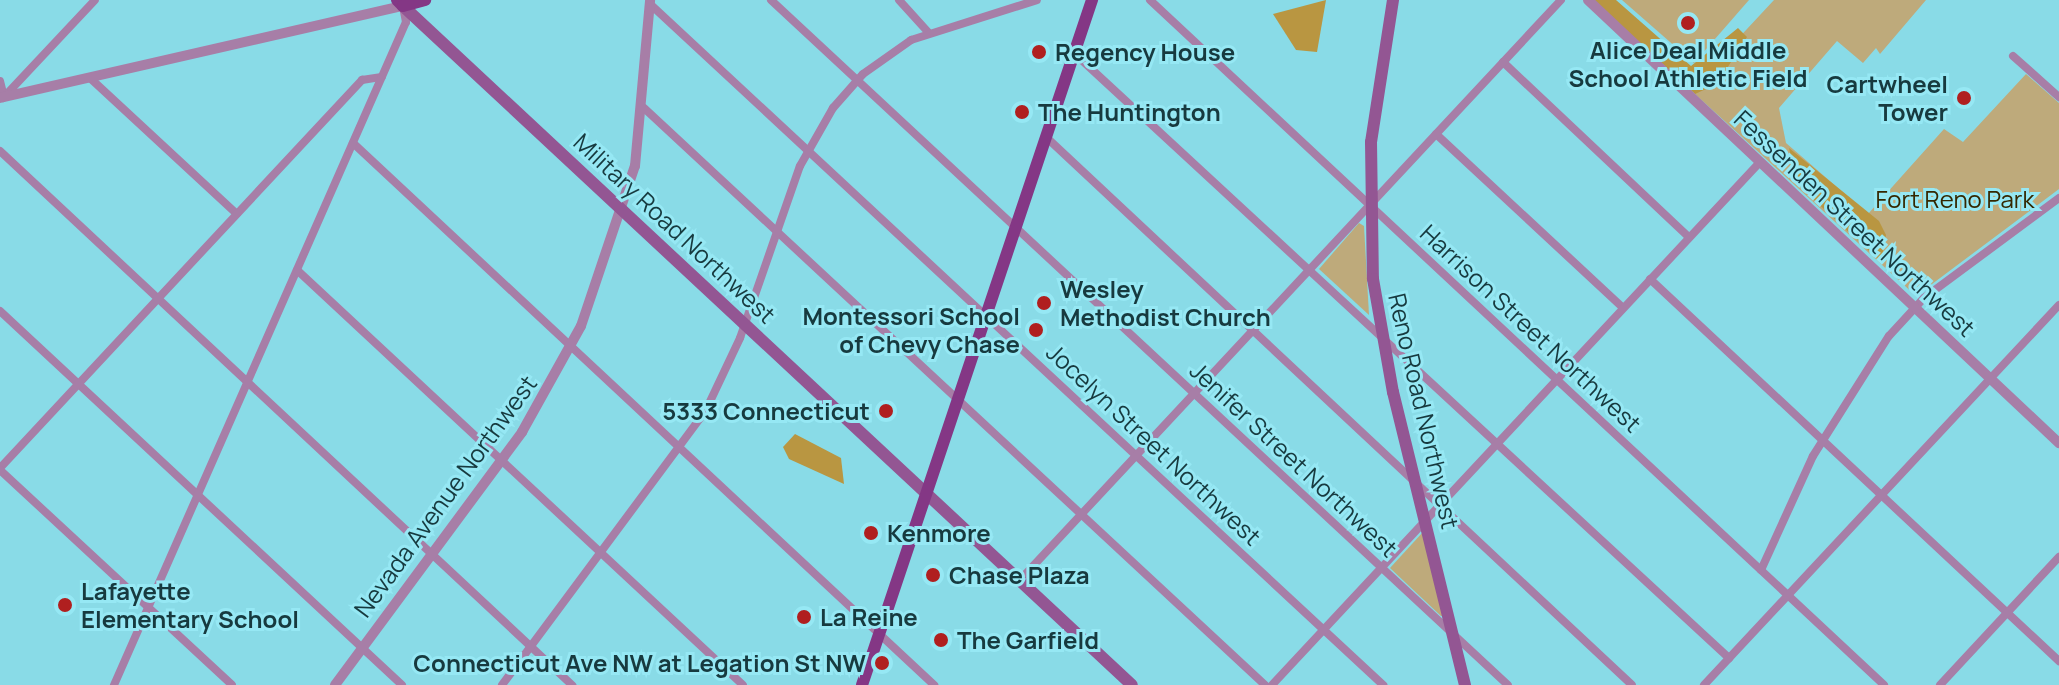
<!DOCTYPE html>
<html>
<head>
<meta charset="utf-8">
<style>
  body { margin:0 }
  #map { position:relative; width:2059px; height:685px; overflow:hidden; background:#89dbe7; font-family:Manrope,sans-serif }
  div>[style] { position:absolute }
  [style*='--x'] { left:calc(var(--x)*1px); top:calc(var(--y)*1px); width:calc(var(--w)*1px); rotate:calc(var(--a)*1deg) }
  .green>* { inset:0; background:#beaa7b }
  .forest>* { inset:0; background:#b99641 }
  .minor>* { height:8px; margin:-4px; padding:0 4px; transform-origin:4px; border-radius:4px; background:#a77ea7 }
  .tertiary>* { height:10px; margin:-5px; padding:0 5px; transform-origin:5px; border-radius:5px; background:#a77ea7 }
  .secondary>* { height:12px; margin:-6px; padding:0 6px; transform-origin:6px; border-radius:6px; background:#935693 }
  .primary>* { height:12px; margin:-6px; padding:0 6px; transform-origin:6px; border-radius:6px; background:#843785 }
  .dots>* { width:22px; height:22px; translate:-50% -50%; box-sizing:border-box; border:4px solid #96e8f4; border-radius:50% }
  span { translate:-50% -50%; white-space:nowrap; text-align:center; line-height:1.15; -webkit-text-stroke:6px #96e8f4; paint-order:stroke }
  .poi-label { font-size:24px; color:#173a3f; font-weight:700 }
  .left { translate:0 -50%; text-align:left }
  .right { translate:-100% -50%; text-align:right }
  .park-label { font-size:24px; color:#352701 }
  .street-label { font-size:24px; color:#173a3f }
</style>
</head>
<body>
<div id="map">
  <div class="green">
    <div style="clip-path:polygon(1622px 0,1749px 0,1694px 63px)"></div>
    <div style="clip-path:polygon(1774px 0,1926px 0,1880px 54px,1876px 48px,1863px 63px,1837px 41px,1779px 108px,1786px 143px,1868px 214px,1944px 129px,1963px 142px,2026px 74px,2059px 103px,2059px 189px,1916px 296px,1695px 94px,1692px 88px)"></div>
    <div style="clip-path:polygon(1359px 223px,1364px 226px,1369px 315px,1319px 269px)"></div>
    <div style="clip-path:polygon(1423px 532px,1443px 616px,1441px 616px,1390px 568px)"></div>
  </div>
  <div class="forest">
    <div style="clip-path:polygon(1326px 0,1317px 52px,1296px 50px,1273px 14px)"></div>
    <div style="clip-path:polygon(1593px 0,1616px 0,1691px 66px,1738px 28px,1747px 37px,1717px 84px,1695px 94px)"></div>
    <div style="clip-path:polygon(1789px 148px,1879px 221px,1886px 235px,1881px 262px,1797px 184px)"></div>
    <div style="clip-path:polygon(795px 434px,841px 458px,844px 484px,789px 459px,783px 447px)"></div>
  </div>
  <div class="minor">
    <div style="--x:771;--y:0;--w:1006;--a:42.91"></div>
    <div style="--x:899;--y:0;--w:43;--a:47.8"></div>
    <div style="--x:1150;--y:0;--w:1004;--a:43.02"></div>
    <div style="--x:650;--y:4;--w:1001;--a:42.89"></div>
    <div style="--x:1074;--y:53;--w:892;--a:42.73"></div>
    <div style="--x:2013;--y:56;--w:62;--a:41.7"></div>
    <div style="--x:1503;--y:62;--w:255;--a:43.3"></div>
    <div style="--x:90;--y:78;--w:200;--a:42.8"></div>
    <div style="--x:0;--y:81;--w:16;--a:76"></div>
    <div style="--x:3;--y:98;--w:134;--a:-46.8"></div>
    <div style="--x:644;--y:108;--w:848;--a:42.9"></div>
    <div style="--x:1436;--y:134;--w:255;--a:42.9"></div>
    <div style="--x:1046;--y:137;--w:802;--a:43.08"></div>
    <div style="--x:353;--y:143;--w:795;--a:43.01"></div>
    <div style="--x:0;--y:151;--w:783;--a:43.03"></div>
    <div style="--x:297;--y:270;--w:609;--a:42.94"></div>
    <div style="--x:1650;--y:279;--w:560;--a:43.05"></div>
    <div style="--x:0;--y:311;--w:549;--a:42.93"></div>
    <div style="--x:0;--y:468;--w:531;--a:-46.99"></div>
    <div style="--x:362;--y:80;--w:20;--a:-9"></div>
    <div style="--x:0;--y:470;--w:316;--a:42.8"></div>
    <div style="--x:1761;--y:570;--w:125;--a:-65.5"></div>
    <div style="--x:1813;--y:456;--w:142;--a:-57.7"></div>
    <div style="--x:1889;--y:336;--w:52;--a:-47.4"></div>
    <div style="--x:1924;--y:298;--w:168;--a:-36.5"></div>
    <div style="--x:1020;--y:580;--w:793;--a:-46.99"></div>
    <div style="--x:114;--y:685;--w:724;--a:-66.23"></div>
    <div style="--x:406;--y:22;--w:16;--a:-101"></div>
    <div style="--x:502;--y:685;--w:342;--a:-53.4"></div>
    <div style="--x:706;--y:410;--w:80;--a:-64.7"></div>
    <div style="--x:740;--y:338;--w:182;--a:-70.8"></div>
    <div style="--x:800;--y:166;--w:67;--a:-60.4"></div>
    <div style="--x:833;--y:108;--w:45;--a:-48.6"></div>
    <div style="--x:863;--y:74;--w:59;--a:-35.3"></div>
    <div style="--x:911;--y:40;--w:132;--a:-17.6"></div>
    <div style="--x:1272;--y:685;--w:715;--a:-46.98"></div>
    <div style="--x:1704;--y:685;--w:520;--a:-46.95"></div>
    <div style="--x:1940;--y:685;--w:175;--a:-47.1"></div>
  </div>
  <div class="tertiary">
    <div style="--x:1588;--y:0;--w:647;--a:43.25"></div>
    <div style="--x:0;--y:98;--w:413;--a:-12.9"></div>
    <div style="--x:335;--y:685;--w:315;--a:-53.5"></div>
    <div style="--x:522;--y:432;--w:121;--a:-60.9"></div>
    <div style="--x:581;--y:326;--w:169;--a:-71.4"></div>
    <div style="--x:635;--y:166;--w:167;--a:-84.8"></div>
  </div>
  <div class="secondary">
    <div style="--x:1393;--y:0;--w:144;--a:98.8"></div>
    <div style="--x:1371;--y:142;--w:137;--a:89.2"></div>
    <div style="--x:1373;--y:279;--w:115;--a:80"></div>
    <div style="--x:1393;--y:392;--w:302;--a:76.2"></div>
    <div style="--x:403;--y:6;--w:996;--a:42.97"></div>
  </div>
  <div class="primary">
    <div style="--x:397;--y:0;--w:8;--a:45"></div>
    <div style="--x:403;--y:6;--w:23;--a:-15"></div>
    <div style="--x:862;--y:685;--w:723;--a:-71.44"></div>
  </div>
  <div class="dots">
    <div style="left:1688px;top:23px;background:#b01f1f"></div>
    <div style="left:1039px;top:52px;background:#b01f1f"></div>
    <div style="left:1964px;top:98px;background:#b01f1f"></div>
    <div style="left:1022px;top:112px;background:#b01f1f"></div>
    <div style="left:1044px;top:303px;background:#b01f1f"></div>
    <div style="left:1036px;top:330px;background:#b01f1f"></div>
    <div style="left:886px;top:411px;background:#b01f1f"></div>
    <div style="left:871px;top:533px;background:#b01f1f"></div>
    <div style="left:933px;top:575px;background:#b01f1f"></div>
    <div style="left:65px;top:605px;background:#b01f1f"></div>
    <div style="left:804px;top:617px;background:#b01f1f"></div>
    <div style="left:941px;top:640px;background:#b01f1f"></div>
    <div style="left:882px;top:663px;background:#b01f1f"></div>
  </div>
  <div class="poi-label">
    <span style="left:1688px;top:64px">Alice Deal Middle<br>School Athletic Field</span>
    <span class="left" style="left:1055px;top:52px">Regency House</span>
    <span class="right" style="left:1948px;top:98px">Cartwheel<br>Tower</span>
    <span class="left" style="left:1038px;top:112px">The Huntington</span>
    <span class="left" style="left:1060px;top:303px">Wesley<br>Methodist Church</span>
    <span class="right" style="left:1020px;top:330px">Montessori School<br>of Chevy Chase</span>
    <span class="right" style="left:870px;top:411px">5333 Connecticut</span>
    <span class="left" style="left:887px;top:533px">Kenmore</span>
    <span class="left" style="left:949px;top:575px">Chase Plaza</span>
    <span class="left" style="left:81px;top:605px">Lafayette<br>Elementary School</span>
    <span class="left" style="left:820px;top:617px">La Reine</span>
    <span class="left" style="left:957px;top:640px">The Garfield</span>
    <span class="right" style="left:866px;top:663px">Connecticut Ave NW at Legation St NW</span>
  </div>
  <div class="park-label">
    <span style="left:1955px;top:199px">Fort Reno Park</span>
  </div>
  <div class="street-label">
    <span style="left:1855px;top:223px;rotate:43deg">Fessenden Street Northwest</span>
    <span style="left:675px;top:228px;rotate:43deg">Military Road Northwest</span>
    <span style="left:1531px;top:328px;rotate:43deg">Harrison Street Northwest</span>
    <span style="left:1424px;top:411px;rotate:77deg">Reno Road Northwest</span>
    <span style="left:1154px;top:444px;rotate:43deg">Jocelyn Street Northwest</span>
    <span style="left:1294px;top:459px;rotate:43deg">Jenifer Street Northwest</span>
    <span style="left:445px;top:496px;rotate:-54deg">Nevada Avenue Northwest</span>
  </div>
</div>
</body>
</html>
